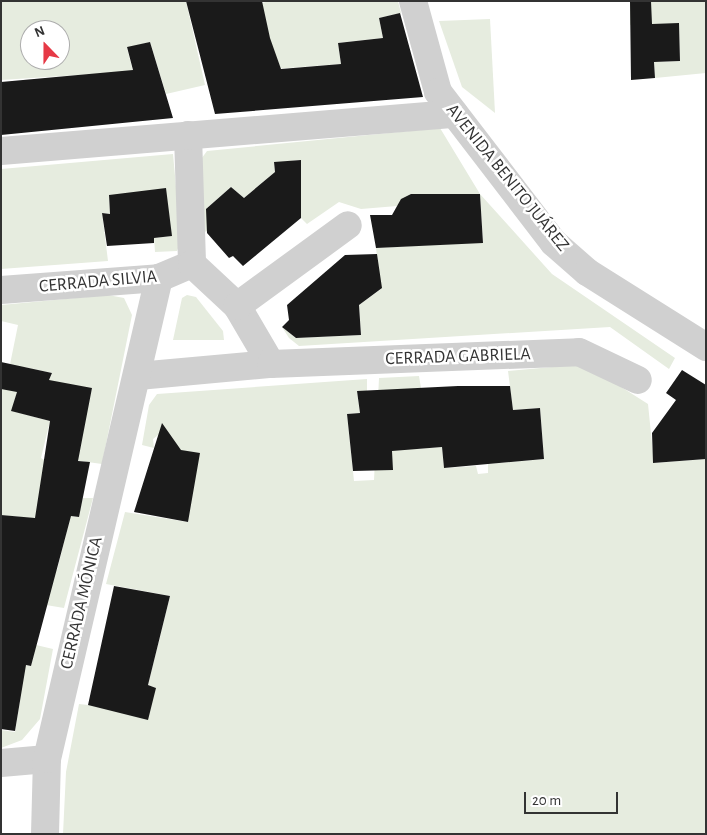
<!DOCTYPE html>
<html>
<head>
<meta charset="utf-8">
<style>
  body { margin:0 }
  #map { position:relative; width:707px; height:835px; overflow:hidden; background:#fff; font-family:"Alegreya Sans",sans-serif }
  div>[style] { position:absolute }
  [style*='--x'] { left:calc(var(--x)*1px); top:calc(var(--y)*1px); width:calc(var(--w)*1px); rotate:calc(var(--a)*1deg) }
  .green>* { inset:0; background:#e6ecdf }
  .building>* { inset:0; background:#1a1a1a }
  .minor>* { height:28px; margin:-14px; padding:0 14px; transform-origin:14px; border-radius:14px; background:#d0d0d0 }
  span { translate:-50% -50%; white-space:nowrap; text-align:center; line-height:1.15; -webkit-text-stroke:5px #fff; paint-order:stroke }
  .street-label { font-size:18px; color:#333 }
  .frame { position:absolute; inset:0; border:2px solid #333; pointer-events:none }
  .north { position:absolute; left:20px; top:20px; width:50px; height:50px; box-sizing:border-box; background:#fff; border:1px solid #adadad; border-radius:50%; rotate:338deg; font-size:14px; font-weight:700; line-height:20px; text-align:center; color:#333 }
  .north::after { content:''; display:block; margin:auto; width:18px; height:22px; background:#e63946; clip-path:polygon(50% 0,100% 100%,50% 72%,0 100%) }
  .scale { position:absolute; left:524px; top:792px; width:94px; height:22px; box-sizing:border-box; border:2px solid #333; border-top:0; padding-left:6px; font-size:15px; line-height:18px; white-space:nowrap; color:#333; -webkit-text-stroke:4px #fff; paint-order:stroke }
</style>
</head>
<body>
<div id="map">
  <div class="green">
    <div style="clip-path:polygon(evenodd,1px 1px,186px 1px,205px 85px,166px 94px,150px 42px,127px 48px,146px 121px,94px 74px,1px 80px,1px 1px,30px 30px,60px 30px,60px 60px,30px 60px,30px 30px)"></div>
    <div style="clip-path:polygon(269px 1px,398px 1px,401px 13px,379px 18px,383px 38px,338px 43px,341px 64px,275px 69px,259px 4px)"></div>
    <div style="clip-path:polygon(630px 1px,706px 1px,706px 73px,655px 78px,654px 62px,680px 61px,679px 24px,630px 25px)"></div>
    <div style="clip-path:polygon(490px 19px,495px 113px,462px 87px,439px 21px)"></div>
    <div style="clip-path:polygon(440px 128px,480px 194px,552px 274px,675px 358px,669px 369px,610px 327px,299px 346px,289px 338px,282px 327px,296px 338px,361px 335px,359px 305px,381px 289px,376px 248px,483px 242px,480px 195px,411px 194px,397px 206px,361px 209px,339px 202px,307px 224px,301px 218px,299px 160px,274px 163px,275px 172px,244px 198px,231px 187px,207px 208px,218px 222px,205px 232px,196px 166px,207px 151px)"></div>
    <div style="clip-path:polygon(173px 154px,181px 241px,177px 251px,155px 252px,154px 238px,171px 236px,109px 195px,110px 214px,102px 213px,108px 261px,1px 269px,1px 169px)"></div>
    <div style="clip-path:polygon(108px 295px,124px 298px,132px 315px,102px 464px,73px 460px,92px 388px,47px 385px,52px 373px,24px 367px,12px 411px,50px 421px,41px 458px,46px 461px,45px 511px,78px 517px,83px 498px,93px 498px,64px 608px,46px 605px,1px 566px,57px 570px,69px 522px,1px 515px,1px 389px,5px 389px,18px 325px,1px 321px,1px 305px)"></div>
    <div style="clip-path:polygon(187px 295px,196px 297px,223px 331px,224px 340px,173px 340px,182px 298px)"></div>
    <div style="clip-path:polygon(585px 364px,648px 404px,654px 463px,706px 459px,706px 834px,63px 834px,66px 772px,79px 704px,88px 705px,156px 688px,148px 685px,170px 596px,106px 584px,125px 512px,188px 522px,171px 448px,162px 432px,153px 439px,154px 448px,142px 445px,149px 405px,157px 394px,367px 379px,367px 391px,357px 391px,360px 413px,347px 414px,354px 481px,374px 480px,379px 378px,419px 376px,421px 388px,415px 388px,411px 408px,416px 449px,442px 447px,444px 468px,476px 466px,478px 474px,488px 473px,488px 464px,544px 459px,540px 408px,513px 410px,508px 371px)"></div>
    <div style="clip-path:polygon(36px 645px,53px 649px,40px 719px,22px 740px,1px 748px,1px 730px,15px 732px,20px 700px,1px 661px,31px 666px)"></div>
  </div>
  <div class="building">
    <div style="clip-path:polygon(186px 1px,262px 1px,270px 38px,281px 69px,341px 64px,338px 43px,383px 38px,379px 18px,400px 13px,423px 97px,215px 114px)"></div>
    <div style="clip-path:polygon(630px 1px,651px 1px,652px 24px,679px 23px,680px 61px,654px 62px,655px 78px,631px 80px)"></div>
    <div style="clip-path:polygon(150px 42px,173px 118px,1px 135px,1px 82px,133px 70px,127px 47px)"></div>
    <div style="clip-path:polygon(301px 160px,301px 218px,243px 266px,233px 256px,229px 258px,207px 233px,206px 209px,231px 187px,244px 198px,275px 172px,274px 162px)"></div>
    <div style="clip-path:polygon(166px 188px,172px 236px,154px 238px,154px 243px,107px 246px,102px 213px,110px 214px,109px 195px)"></div>
    <div style="clip-path:polygon(411px 194px,480px 194px,483px 243px,376px 248px,370px 215px,392px 215px,401px 199px)"></div>
    <div style="clip-path:polygon(377px 254px,382px 288px,359px 305px,361px 335px,296px 338px,282px 327px,289px 320px,287px 305px,345px 255px)"></div>
    <div style="clip-path:polygon(1px 362px,52px 373px,49px 380px,92px 388px,78px 461px,90px 462px,79px 517px,71px 516px,31px 666px,26px 665px,15px 731px,1px 729px,1px 515px,35px 518px,50px 421px,11px 411px,17px 392px,1px 389px)"></div>
    <div style="clip-path:polygon(682px 370px,706px 385px,706px 459px,653px 463px,652px 433px,676px 400px,666px 393px)"></div>
    <div style="clip-path:polygon(458px 386px,510px 386px,513px 410px,540px 408px,544px 459px,444px 468px,442px 447px,392px 451px,393px 470px,353px 471px,347px 414px,360px 413px,357px 391px)"></div>
    <div style="clip-path:polygon(162px 423px,181px 450px,200px 453px,188px 522px,134px 512px)"></div>
    <div style="clip-path:polygon(114px 586px,170px 596px,148px 685px,156px 688px,148px 720px,88px 705px)"></div>
  </div>
  <div class="minor">
    <div style="--x:413;--y:1;--w:94;--a:74.6"></div>
    <div style="--x:438;--y:92;--w:190;--a:52.5"></div>
    <div style="--x:554;--y:243;--w:44;--a:41.3"></div>
    <div style="--x:587;--y:272;--w:141;--a:32.2"></div>
    <div style="--x:188;--y:135;--w:129;--a:88.2"></div>
    <div style="--x:1;--y:151;--w:455;--a:-4.7"></div>
    <div style="--x:1;--y:290;--w:158;--a:-4.3"></div>
    <div style="--x:159;--y:278;--w:36;--a:-23"></div>
    <div style="--x:192;--y:264;--w:62;--a:43"></div>
    <div style="--x:237;--y:306;--w:67;--a:59.6"></div>
    <div style="--x:237;--y:306;--w:137;--a:-36.1"></div>
    <div style="--x:138;--y:376;--w:134;--a:-5.2"></div>
    <div style="--x:271;--y:364;--w:308;--a:-2.2"></div>
    <div style="--x:579;--y:352;--w:65;--a:25.4"></div>
    <div style="--x:1;--y:763;--w:46;--a:-5"></div>
    <div style="--x:45;--y:834;--w:75;--a:-88.5"></div>
    <div style="--x:47;--y:759;--w:494;--a:-76.9"></div>
  </div>
  <div class="street-label">
    <span style="left:507px;top:178px;rotate:51deg">AVENIDA BENITO JUÁREZ</span>
    <span style="left:98px;top:282px;rotate:-5deg">CERRADA SILVIA</span>
    <span style="left:458px;top:357px;rotate:-2deg">CERRADA GABRIELA</span>
    <span style="left:82px;top:603px;rotate:-77deg">CERRADA MÓNICA</span>
  </div>
  <div class="frame"></div>
  <div class="north">N</div>
  <div class="scale">20 m</div>
</div>
</body>
</html>
